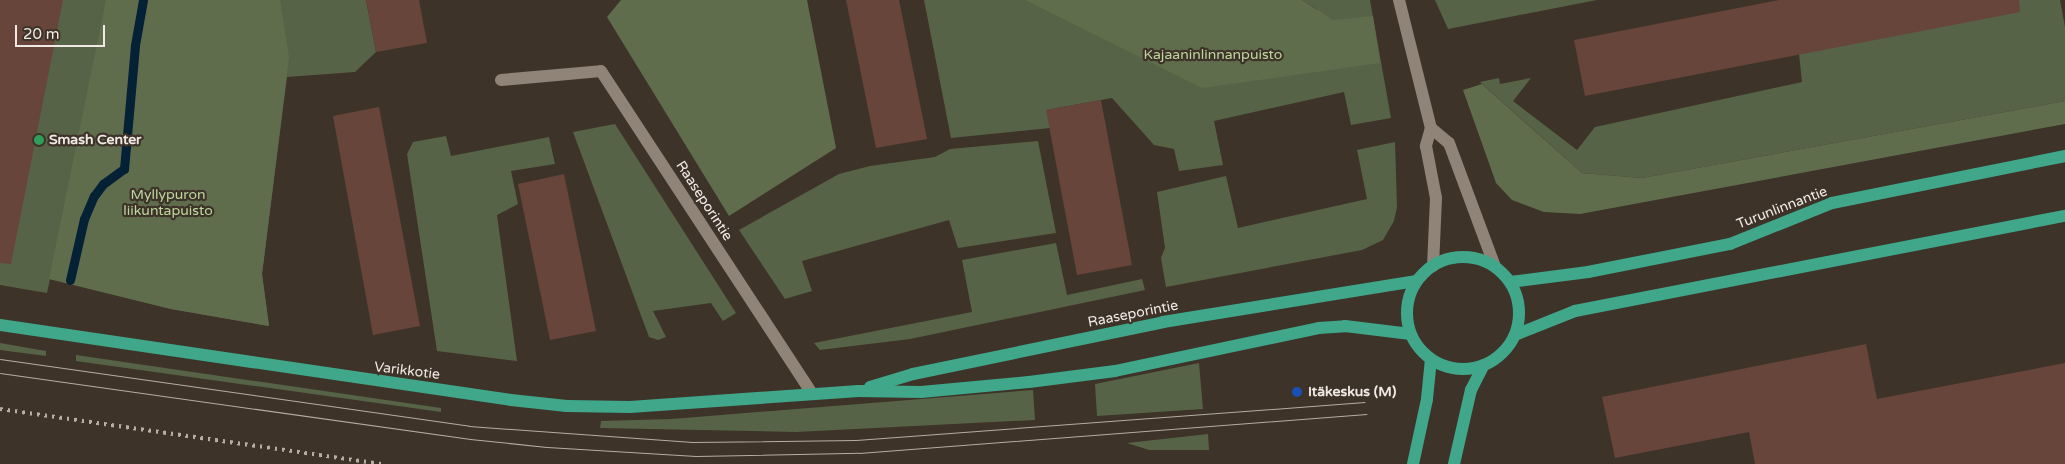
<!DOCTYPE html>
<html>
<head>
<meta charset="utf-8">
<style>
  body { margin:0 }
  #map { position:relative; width:2065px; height:464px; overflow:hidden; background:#3d3329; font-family:"Varela Round",sans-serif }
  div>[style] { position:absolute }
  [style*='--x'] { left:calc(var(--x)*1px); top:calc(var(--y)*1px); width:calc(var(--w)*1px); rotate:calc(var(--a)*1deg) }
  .green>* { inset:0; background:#576346 }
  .forest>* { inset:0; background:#5f6d4d }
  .stream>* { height:9px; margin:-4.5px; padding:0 4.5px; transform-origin:4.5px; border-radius:4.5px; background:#042135 }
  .building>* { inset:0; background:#68453a }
  .minor>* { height:12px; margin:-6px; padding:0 6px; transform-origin:6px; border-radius:6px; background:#908479 }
  .major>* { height:12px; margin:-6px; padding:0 6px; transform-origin:6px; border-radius:6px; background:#40a78a }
  .major>.ring { margin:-6px; padding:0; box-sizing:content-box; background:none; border:12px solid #40a78a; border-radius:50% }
  .tram>* { height:1px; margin:-0.5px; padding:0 0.5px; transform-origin:0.5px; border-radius:0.5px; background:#b5ada6 }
  .rail>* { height:4px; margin-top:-2px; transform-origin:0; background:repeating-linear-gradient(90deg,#b5ada6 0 2.5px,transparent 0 7.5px) }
  .dots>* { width:14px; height:14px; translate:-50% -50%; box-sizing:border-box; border:2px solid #3d3329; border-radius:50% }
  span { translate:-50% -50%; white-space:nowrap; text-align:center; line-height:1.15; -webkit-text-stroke:4.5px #3d3329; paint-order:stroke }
  .park-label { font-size:14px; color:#bfd79d }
  .poi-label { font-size:14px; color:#f0e9e4; font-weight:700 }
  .left { translate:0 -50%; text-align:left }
  .street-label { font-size:14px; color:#f0e9e4 }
  .scale { position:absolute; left:15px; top:25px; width:90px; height:22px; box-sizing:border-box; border:2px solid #f0e9e4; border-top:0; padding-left:6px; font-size:15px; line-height:18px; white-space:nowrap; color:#f0e9e4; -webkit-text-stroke:4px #3d3329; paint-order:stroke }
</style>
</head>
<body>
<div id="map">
  <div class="green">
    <div style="clip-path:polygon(0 0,366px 0,376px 52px,355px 72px,287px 77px,262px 274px,269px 326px,171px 309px,50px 279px,47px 293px,0 285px)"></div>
    <div style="clip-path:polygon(924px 0,1162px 0,1318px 10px,1302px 0,1370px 0,1391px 118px,1351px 125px,1344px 92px,1214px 121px,1223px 165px,1179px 171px,1174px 149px,1154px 145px,1112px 98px,1047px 110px,1050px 128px,951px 138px)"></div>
    <div style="clip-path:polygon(1435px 0,1597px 0,1448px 29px)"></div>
    <div style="clip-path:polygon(1995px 0,2060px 0,2065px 27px,2065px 101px,1642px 178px,1582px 173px,1480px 82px,1499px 78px,1500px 84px,1531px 78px,1513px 101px,1577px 150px,1595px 127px,1802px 82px,1799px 54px)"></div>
    <div style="clip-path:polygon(615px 124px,736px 313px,723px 321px,711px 303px,653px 311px,666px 337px,658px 340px,649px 337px,573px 132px)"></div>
    <div style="clip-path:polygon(446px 136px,451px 156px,549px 137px,555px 164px,511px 171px,518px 204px,497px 215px,517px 361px,437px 351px,407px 154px,413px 142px)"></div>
    <div style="clip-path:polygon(1038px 141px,1056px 233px,958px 248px,949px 220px,802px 261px,812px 291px,785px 299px,739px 230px,839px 174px,870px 166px,935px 157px,950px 149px)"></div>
    <div style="clip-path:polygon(1395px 142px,1397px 207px,1394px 221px,1383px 240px,1362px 250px,1166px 287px,1161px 258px,1165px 248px,1157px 192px,1226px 176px,1238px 228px,1367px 199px,1357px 150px)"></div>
    <div style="clip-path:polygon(1056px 243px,1067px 295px,1142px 279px,1145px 290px,910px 339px,820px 350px,814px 343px,972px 312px,962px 260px)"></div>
    <div style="clip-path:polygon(0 343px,46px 351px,46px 356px,0 350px)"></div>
    <div style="clip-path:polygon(76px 355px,441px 408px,441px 412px,76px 361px)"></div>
    <div style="clip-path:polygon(1199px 363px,1203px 409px,1097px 416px,1095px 384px)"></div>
    <div style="clip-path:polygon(1033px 390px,1035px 420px,796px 432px,600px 428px,601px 421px,672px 419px)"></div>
    <div style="clip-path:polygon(1208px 434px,1209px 450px,1149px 450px,1127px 443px)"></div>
  </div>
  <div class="forest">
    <div style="clip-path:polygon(106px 0,280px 0,289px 57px,262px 274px,269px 326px,171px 309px,49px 279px)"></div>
    <div style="clip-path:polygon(621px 0,807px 0,836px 148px,729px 216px,607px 17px)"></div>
    <div style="clip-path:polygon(1025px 0,1302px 0,1333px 20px,1373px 16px,1380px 63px,1202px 88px)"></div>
    <div style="clip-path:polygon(1482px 84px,1582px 173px,1642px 178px,2065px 101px,2065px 124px,1580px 214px,1544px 212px,1512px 200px,1496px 183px,1463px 90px)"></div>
  </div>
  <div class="stream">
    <div style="--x:70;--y:280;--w:63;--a:-77.1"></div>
    <div style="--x:84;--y:219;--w:25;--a:-67"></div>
    <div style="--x:94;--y:196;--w:15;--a:-53"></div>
    <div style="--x:103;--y:184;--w:26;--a:-36"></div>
    <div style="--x:124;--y:169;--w:124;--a:-84.9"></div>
    <div style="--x:135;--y:45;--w:46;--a:-79.9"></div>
  </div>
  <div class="building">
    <div style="clip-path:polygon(0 0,63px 0,11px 264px,0 263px)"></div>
    <div style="clip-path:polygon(366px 0,419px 0,427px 43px,376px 52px)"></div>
    <div style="clip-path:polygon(846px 0,899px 0,927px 139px,876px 148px)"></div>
    <div style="clip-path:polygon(1779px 0,2019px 0,2020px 12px,1585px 96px,1574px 40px)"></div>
    <div style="clip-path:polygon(1101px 100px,1132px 265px,1077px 275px,1046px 110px)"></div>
    <div style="clip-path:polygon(379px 107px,420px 326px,373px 335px,333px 116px)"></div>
    <div style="clip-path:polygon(564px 174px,596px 331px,550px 340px,518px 184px)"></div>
    <div style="clip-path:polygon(1866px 344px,1877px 399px,2065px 363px,2065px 464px,1755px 464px,1749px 432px,1615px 458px,1602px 397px)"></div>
  </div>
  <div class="minor">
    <div style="--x:1399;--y:0;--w:132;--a:76"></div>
    <div style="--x:1431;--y:128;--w:19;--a:106"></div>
    <div style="--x:1426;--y:146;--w:53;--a:79.1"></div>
    <div style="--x:1436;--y:198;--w:68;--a:92.5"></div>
    <div style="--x:501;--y:80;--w:100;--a:-5.1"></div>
    <div style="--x:601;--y:71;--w:386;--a:56.8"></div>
    <div style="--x:1431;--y:128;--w:23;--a:40"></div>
    <div style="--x:1449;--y:143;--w:132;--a:69.6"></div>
  </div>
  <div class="major">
    <div class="ring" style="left:1407px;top:257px;width:100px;height:100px"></div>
    <div style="--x:1510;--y:282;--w:79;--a:-7.3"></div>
    <div style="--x:1588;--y:272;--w:145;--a:-11.2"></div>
    <div style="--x:1730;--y:244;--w:110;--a:-21.9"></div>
    <div style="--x:1832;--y:203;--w:238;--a:-11.4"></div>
    <div style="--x:0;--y:325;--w:516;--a:8.35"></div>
    <div style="--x:511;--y:400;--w:56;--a:6.1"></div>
    <div style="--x:567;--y:406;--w:63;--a:0.9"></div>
    <div style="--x:630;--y:407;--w:229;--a:-4"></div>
    <div style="--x:858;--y:391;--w:63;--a:0.9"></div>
    <div style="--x:921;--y:392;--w:108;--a:-5.3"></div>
    <div style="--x:1029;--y:382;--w:87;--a:-7.3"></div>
    <div style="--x:1115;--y:371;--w:208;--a:-11.9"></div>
    <div style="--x:1319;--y:328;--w:26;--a:-4"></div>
    <div style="--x:1345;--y:326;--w:66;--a:6.9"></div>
    <div style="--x:1515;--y:335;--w:65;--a:-21.8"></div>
    <div style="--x:1575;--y:311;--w:499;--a:-11"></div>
    <div style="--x:870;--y:387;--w:45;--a:-16.8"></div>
    <div style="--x:913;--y:374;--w:255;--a:-11.7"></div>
    <div style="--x:1163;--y:322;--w:257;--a:-9.2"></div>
    <div style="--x:1413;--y:464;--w:66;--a:-77.8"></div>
    <div style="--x:1427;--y:399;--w:40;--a:-84.3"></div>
    <div style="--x:1454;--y:464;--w:76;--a:-77.1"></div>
    <div style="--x:1471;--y:390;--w:28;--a:-63"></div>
  </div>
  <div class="tram">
    <div style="--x:0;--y:359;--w:474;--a:8.1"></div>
    <div style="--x:469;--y:426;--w:224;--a:4.1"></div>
    <div style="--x:692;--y:442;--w:164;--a:-0.7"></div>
    <div style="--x:856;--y:440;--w:510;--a:-4.27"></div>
    <div style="--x:0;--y:373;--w:475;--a:8"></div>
    <div style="--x:470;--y:439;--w:77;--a:5.9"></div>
    <div style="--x:547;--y:447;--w:149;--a:3.5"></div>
    <div style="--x:696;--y:456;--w:163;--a:-1.1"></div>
    <div style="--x:859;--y:453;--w:509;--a:-4.39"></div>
  </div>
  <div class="rail">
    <div style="--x:0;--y:409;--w:385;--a:8.2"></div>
  </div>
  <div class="dots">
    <div style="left:39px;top:140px;background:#2e9e5b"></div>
    <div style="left:1297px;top:392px;background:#1a4fb4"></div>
  </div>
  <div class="park-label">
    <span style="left:1213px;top:55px">Kajaaninlinnanpuisto</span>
    <span style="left:168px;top:203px">Myllypuron<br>liikuntapuisto</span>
  </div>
  <div class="poi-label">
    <span class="left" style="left:49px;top:140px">Smash Center</span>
    <span class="left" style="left:1308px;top:392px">Itäkeskus (M)</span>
  </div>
  <div class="street-label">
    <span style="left:704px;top:201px;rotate:57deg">Raaseporintie</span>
    <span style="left:1782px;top:208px;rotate:-21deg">Turunlinnantie</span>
    <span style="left:1133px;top:314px;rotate:-11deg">Raaseporintie</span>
    <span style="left:407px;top:371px;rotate:7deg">Varikkotie</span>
  </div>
  <div class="scale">20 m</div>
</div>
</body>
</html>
